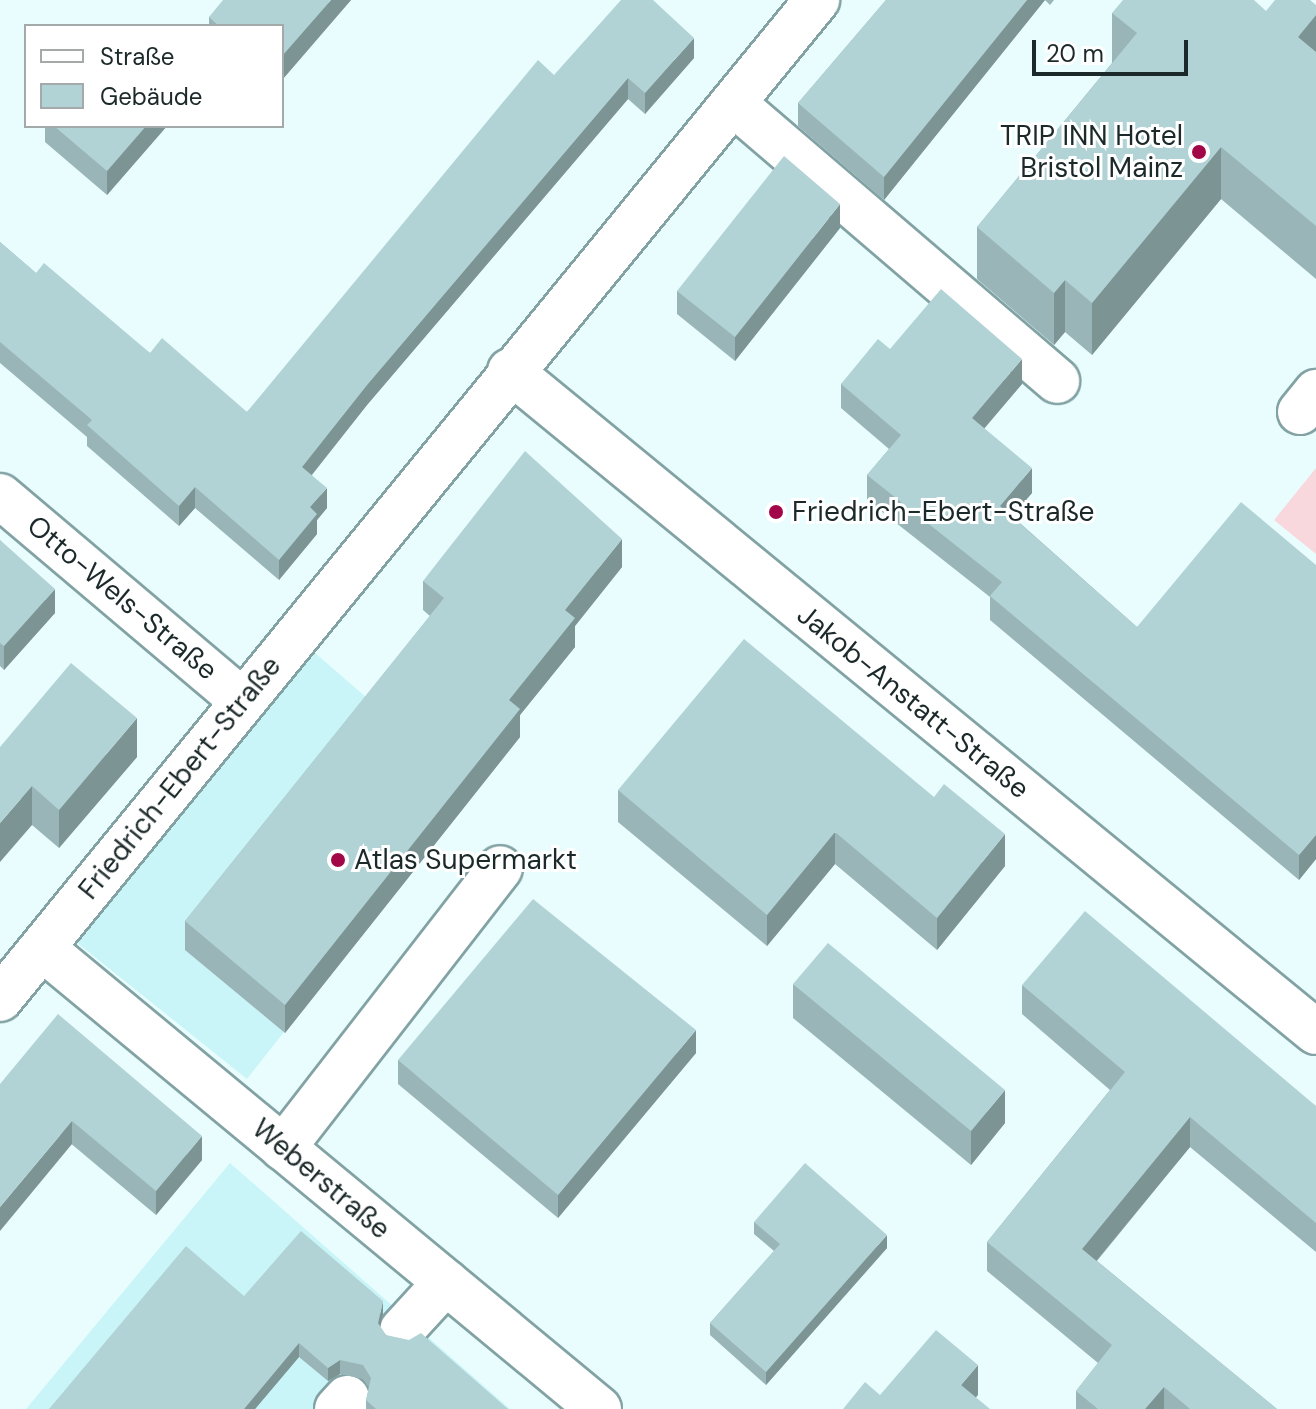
<!DOCTYPE html>
<html>
<head>
<meta charset="utf-8">
<style>
  body { margin:0 }
  #map { position:relative; width:1316px; height:1409px; overflow:hidden; background:#e9fdfe; font-family:"DM Sans",sans-serif }
  div>[style] { position:absolute }
  [style*='--x'] { left:calc(var(--x)*1px); top:calc(var(--y)*1px); width:calc(var(--w)*1px); rotate:calc(var(--a)*1deg) }
  .built>* { inset:0; background:#c9f5f8 }
  .green>* { inset:0; background:#f8d8dd }
  .roads { filter:drop-shadow(2px 0 #82a2a4) drop-shadow(-2px 0 #82a2a4) drop-shadow(0 2px #82a2a4) drop-shadow(0 -2px #82a2a4) }
  .minor>* { height:44px; margin:-22px; padding:0 22px; transform-origin:22px; border-radius:22px; background:#fff }
  .wall>* { inset:0; background:#99b5b7 }
  .shaded-wall>* { inset:0; background:#7d9495 }
  .building>* { inset:0; background:#b2d3d5 }
  .dots>* { width:22px; height:22px; translate:-50% -50%; box-sizing:border-box; border:4px solid #fff; border-radius:50% }
  span { translate:-50% -50%; white-space:nowrap; text-align:center; line-height:1.15; -webkit-text-stroke:6px #fff; paint-order:stroke }
  .poi-label { font-size:28px; color:#1c292a }
  .right { translate:-100% -50%; text-align:right }
  .left { translate:0 -50%; text-align:left }
  .street-label { font-size:28px; color:#1c292a }
  .legend { position:absolute; left:24px; top:24px; width:260px; height:104px; box-sizing:border-box; background:#fff; border:2px solid #a4a9aa; margin:0; padding:10px 14px; list-style:none; font-size:24px; color:#1c292a }
  .legend li { display:flex; align-items:center; gap:16px; height:40px }
  .legend b { width:40px; border:2px solid #a4a9aa }
  .scale { position:absolute; left:1032px; top:40px; width:156px; height:36px; box-sizing:border-box; border:4px solid #1c292a; border-top:0; padding-left:10px; font-size:24px; line-height:28px; white-space:nowrap; color:#1c292a; -webkit-text-stroke:6px #fff; paint-order:stroke }
</style>
</head>
<body>
<div id="map">
  <div class="built">
    <div style="clip-path:polygon(314px 652px,474px 791px,247px 1079px,76px 942px)"></div>
    <div style="clip-path:polygon(230px 1163px,510px 1409px,26px 1409px)"></div>
  </div>
  <div class="green">
    <div style="clip-path:polygon(1316px 468px,1316px 554px,1274px 520px)"></div>
  </div>
  <div class="roads">
    <div class="minor">
      <div style="--x:733;--y:103;--w:427;--a:40.6"></div>
      <div style="--x:510;--y:371;--w:1042;--a:39.36"></div>
      <div style="--x:1300;--y:412;--w:26;--a:-51"></div>
      <div style="--x:0;--y:496;--w:318;--a:40.2"></div>
      <div style="--x:42;--y:948;--w:723;--a:39.61"></div>
      <div style="--x:0;--y:999;--w:1291;--a:-50.72"></div>
      <div style="--x:283;--y:1148;--w:354;--a:-52.2"></div>
      <div style="--x:402;--y:1330;--w:65;--a:-47.5"></div>
      <div style="--x:337;--y:1409;--w:15;--a:-48"></div>
    </div>
  </div>
  <div class="wall">
    <div style="clip-path:polygon(351px 0,282px 80px,282px 26px,209px 26px,209px 17px)"></div>
    <div style="clip-path:polygon(886px 0,1054px 0,1050px 5px,1045px 0,884px 200px,798px 126px,798px 103px)"></div>
    <div style="clip-path:polygon(1316px 5px,1316px 279px,1221px 199px,1092px 355px,1065px 332px,1054px 345px,977px 279px,977px 227px,1112px 63px,1112px 13px,1266px 11px)"></div>
    <div style="clip-path:polygon(694px 58px,645px 114px,628px 99px,367px 405px,312px 475px,327px 508px,317px 520px,317px 534px,279px 580px,195px 508px,179px 526px,87px 446px,87px 437px,0 363px,0 242px,36px 273px,150px 353px,247px 412px,554px 75px)"></div>
    <div style="clip-path:polygon(45px 126px,167px 126px,107px 195px,45px 142px)"></div>
    <div style="clip-path:polygon(840px 228px,735px 361px,677px 314px,677px 291px)"></div>
    <div style="clip-path:polygon(890px 349px,1022px 384px,984px 428px,1032px 493px,1012px 516px,1137px 627px,1316px 565px,1316px 859px,1299px 880px,990px 620px,990px 597px,867px 500px,867px 475px,889px 449px,841px 408px,841px 384px)"></div>
    <div style="clip-path:polygon(0 540px,55px 613px,4px 670px,0 666px)"></div>
    <div style="clip-path:polygon(622px 567px,575px 626px,575px 647px,520px 715px,520px 737px,285px 1033px,185px 950px,185px 921px,430px 616px,423px 610px,423px 581px)"></div>
    <div style="clip-path:polygon(0 747px,137px 757px,59px 848px,32px 825px)"></div>
    <div style="clip-path:polygon(618px 790px,1005px 866px,937px 950px,835px 864px,767px 946px,618px 822px)"></div>
    <div style="clip-path:polygon(793px 984px,1005px 1123px,971px 1165px,793px 1018px)"></div>
    <div style="clip-path:polygon(1022px 985px,1316px 1106px,1316px 1252px,1190px 1147px,1097px 1261px,1277px 1409px,1076px 1409px,1076px 1391px,1098px 1363px,987px 1271px,987px 1242px,1110px 1090px,1022px 1014px)"></div>
    <div style="clip-path:polygon(696px 1053px,558px 1218px,398px 1084px,398px 1060px)"></div>
    <div style="clip-path:polygon(0 1084px,202px 1160px,156px 1215px)"></div>
    <div style="clip-path:polygon(754px 1222px,887px 1248px,766px 1385px,710px 1335px,710px 1323px,774px 1251px,754px 1234px)"></div>
    <div style="clip-path:polygon(244px 1296px,383px 1314px,380px 1327px,386px 1335px,508px 1409px,366px 1409px,366px 1400px,369px 1388px,363px 1379px,340px 1374px,328px 1381px,299px 1357px,255px 1409px,49px 1409px)"></div>
  </div>
  <div class="shaded-wall">
    <div style="clip-path:polygon(331px 0,351px 0,282px 80px,282px 56px)"></div>
    <div style="clip-path:polygon(1027px 0,1045px 0,884px 200px,884px 177px)"></div>
    <div style="clip-path:polygon(1316px 15px,1316px 67px,1298px 37px)"></div>
    <div style="clip-path:polygon(694px 38px,694px 58px,645px 114px,645px 93px)"></div>
    <div style="clip-path:polygon(628px 78px,628px 99px,367px 405px,302px 487px,302px 467px,367px 385px)"></div>
    <div style="clip-path:polygon(146px 126px,167px 126px,107px 195px,107px 171px)"></div>
    <div style="clip-path:polygon(1221px 147px,1221px 199px,1092px 355px,1092px 303px)"></div>
    <div style="clip-path:polygon(840px 204px,840px 228px,735px 361px,735px 337px)"></div>
    <div style="clip-path:polygon(1065px 280px,1065px 332px,1054px 345px,1054px 293px)"></div>
    <div style="clip-path:polygon(1022px 359px,1022px 384px,972px 443px,972px 418px)"></div>
    <div style="clip-path:polygon(1032px 468px,1032px 493px,1000px 530px,1000px 506px)"></div>
    <div style="clip-path:polygon(195px 487px,195px 508px,179px 526px,179px 506px)"></div>
    <div style="clip-path:polygon(327px 488px,327px 508px,317px 520px,317px 534px,279px 580px,279px 560px,310px 507px)"></div>
    <div style="clip-path:polygon(622px 539px,622px 567px,575px 626px,575px 647px,520px 715px,520px 737px,285px 1033px,285px 1005px,509px 700px,565px 610px)"></div>
    <div style="clip-path:polygon(55px 589px,55px 613px,4px 670px,4px 646px)"></div>
    <div style="clip-path:polygon(137px 718px,137px 757px,59px 848px,59px 810px)"></div>
    <div style="clip-path:polygon(32px 786px,32px 825px,0 862px,0 823px)"></div>
    <div style="clip-path:polygon(835px 832px,835px 864px,767px 946px,767px 915px)"></div>
    <div style="clip-path:polygon(1005px 834px,1005px 866px,937px 950px,937px 918px)"></div>
    <div style="clip-path:polygon(1316px 835px,1316px 859px,1299px 880px,1299px 855px)"></div>
    <div style="clip-path:polygon(696px 1030px,696px 1053px,558px 1218px,558px 1195px)"></div>
    <div style="clip-path:polygon(1005px 1090px,1005px 1123px,971px 1165px,971px 1131px)"></div>
    <div style="clip-path:polygon(1190px 1117px,1190px 1147px,1082px 1278px,1082px 1249px)"></div>
    <div style="clip-path:polygon(72px 1121px,72px 1144px,0 1231px,0 1207px)"></div>
    <div style="clip-path:polygon(202px 1136px,202px 1160px,156px 1215px,156px 1191px)"></div>
    <div style="clip-path:polygon(887px 1235px,887px 1248px,766px 1385px,766px 1372px)"></div>
    <div style="clip-path:polygon(383px 1301px,383px 1314px,378px 1337px,378px 1323px)"></div>
    <div style="clip-path:polygon(299px 1343px,299px 1357px,255px 1409px,244px 1409px)"></div>
    <div style="clip-path:polygon(340px 1360px,340px 1374px,328px 1381px,328px 1368px)"></div>
    <div style="clip-path:polygon(978px 1365px,978px 1395px,966px 1409px,961px 1385px)"></div>
    <div style="clip-path:polygon(1164px 1387px,1164px 1409px,1145px 1409px)"></div>
  </div>
  <div class="building">
    <div style="clip-path:polygon(223px 0,331px 0,282px 56px,282px 26px,219px 26px,209px 17px)"></div>
    <div style="clip-path:polygon(621px 0,653px 0,694px 38px,645px 93px,628px 78px,367px 385px,302px 467px,327px 488px,310px 507px,317px 514px,279px 560px,195px 487px,179px 506px,87px 425px,92px 420px,0 342px,0 242px,36px 273px,44px 263px,150px 353px,162px 338px,247px 412px,538px 60px,554px 75px)"></div>
    <div style="clip-path:polygon(886px 0,1027px 0,884px 177px,798px 103px)"></div>
    <div style="clip-path:polygon(1123px 0,1254px 0,1266px 11px,1275px 0,1310px 0,1316px 5px,1316px 15px,1298px 37px,1316px 52px,1316px 226px,1221px 147px,1092px 303px,1065px 280px,1054px 293px,977px 227px,1137px 33px,1112px 13px)"></div>
    <div style="clip-path:polygon(54px 126px,146px 126px,107px 171px)"></div>
    <div style="clip-path:polygon(784px 156px,840px 204px,735px 337px,677px 291px)"></div>
    <div style="clip-path:polygon(941px 289px,1022px 359px,972px 418px,1032px 468px,1000px 506px,1137px 627px,1241px 502px,1316px 565px,1316px 835px,1299px 855px,990px 596px,1002px 582px,867px 475px,901px 435px,841px 384px,878px 339px,890px 349px)"></div>
    <div style="clip-path:polygon(525px 451px,622px 539px,565px 610px,575px 618px,509px 700px,520px 709px,285px 1005px,185px 921px,444px 598px,423px 581px)"></div>
    <div style="clip-path:polygon(0 540px,55px 589px,4px 646px,0 643px)"></div>
    <div style="clip-path:polygon(744px 639px,934px 797px,944px 784px,1005px 834px,937px 918px,835px 832px,767px 915px,618px 790px)"></div>
    <div style="clip-path:polygon(71px 663px,137px 718px,59px 810px,32px 786px,0 823px,0 747px)"></div>
    <div style="clip-path:polygon(533px 899px,696px 1030px,558px 1195px,398px 1060px)"></div>
    <div style="clip-path:polygon(1085px 911px,1316px 1106px,1316px 1223px,1190px 1117px,1082px 1249px,1277px 1409px,1190px 1409px,1164px 1387px,1145px 1409px,1098px 1409px,1076px 1391px,1112px 1345px,987px 1242px,1125px 1072px,1022px 985px)"></div>
    <div style="clip-path:polygon(828px 943px,1005px 1090px,971px 1131px,793px 984px)"></div>
    <div style="clip-path:polygon(58px 1014px,202px 1136px,156px 1191px,72px 1121px,0 1207px,0 1084px)"></div>
    <div style="clip-path:polygon(805px 1163px,887px 1235px,766px 1372px,710px 1323px,780px 1244px,754px 1222px)"></div>
    <div style="clip-path:polygon(301px 1231px,383px 1301px,378px 1323px,386px 1335px,409px 1340px,421px 1333px,508px 1409px,376px 1409px,366px 1400px,371px 1378px,363px 1365px,340px 1360px,328px 1368px,299px 1343px,244px 1409px,49px 1409px,186px 1246px,244px 1296px)"></div>
    <div style="clip-path:polygon(936px 1330px,978px 1365px,961px 1385px,990px 1409px,843px 1409px,865px 1382px,880px 1395px)"></div>
  </div>
  <div class="dots">
    <div style="left:1199px;top:152px;background:#a20847"></div>
    <div style="left:776px;top:512px;background:#a20847"></div>
    <div style="left:338px;top:860px;background:#a20847"></div>
  </div>
  <div class="poi-label">
    <span class="right" style="left:1183px;top:152px">TRIP INN Hotel<br>Bristol Mainz</span>
    <span class="left" style="left:792px;top:512px">Friedrich-Ebert-Straße</span>
    <span class="left" style="left:354px;top:860px">Atlas Supermarkt</span>
  </div>
  <div class="street-label">
    <span style="left:122px;top:598px;rotate:40deg">Otto-Wels-Straße</span>
    <span style="left:913px;top:702px;rotate:39deg">Jakob-Anstatt-Straße</span>
    <span style="left:180px;top:778px;rotate:-51deg">Friedrich-Ebert-Straße</span>
    <span style="left:321px;top:1179px;rotate:40deg">Weberstraße</span>
  </div>
  <ul class="legend">
  <li><b style="height:10px;background:#fff"></b>Straße</li>
  <li><b style="height:22px;background:#b2d3d5"></b>Gebäude</li>
  </ul>
  <div class="scale">20 m</div>
</div>
</body>
</html>
